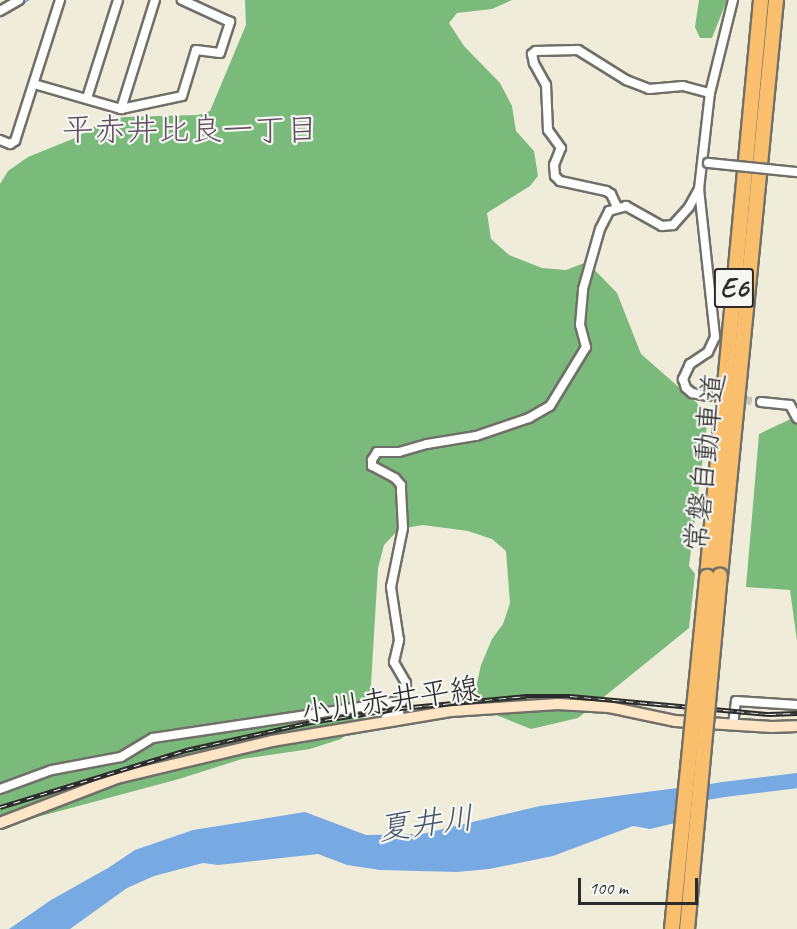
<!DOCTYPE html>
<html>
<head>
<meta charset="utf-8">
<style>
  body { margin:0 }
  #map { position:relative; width:797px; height:929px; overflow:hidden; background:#f0ecda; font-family:Caveat,"Klee One",sans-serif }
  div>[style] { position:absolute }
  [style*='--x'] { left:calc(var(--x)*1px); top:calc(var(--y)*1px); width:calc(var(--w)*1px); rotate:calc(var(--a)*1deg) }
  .forest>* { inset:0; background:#7aba7b }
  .water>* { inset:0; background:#77a9e3 }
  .stream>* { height:2px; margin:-1px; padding:0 1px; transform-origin:1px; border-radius:1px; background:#77a9e3 }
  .river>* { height:15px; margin:-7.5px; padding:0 7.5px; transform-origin:7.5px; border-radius:7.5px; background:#77a9e3 }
  .street-tunnel>* { height:8px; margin-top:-4px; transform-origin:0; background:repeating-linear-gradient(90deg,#c9c5b7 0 8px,transparent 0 12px) }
  .roads { filter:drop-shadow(2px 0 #706f68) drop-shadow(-2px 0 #706f68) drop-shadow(0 2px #706f68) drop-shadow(0 -2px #706f68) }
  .street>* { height:8px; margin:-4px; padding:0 4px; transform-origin:4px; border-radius:4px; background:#fff }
  .secondary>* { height:10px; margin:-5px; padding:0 5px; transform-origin:5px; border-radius:5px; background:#fde5c5 }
  .highway>* { height:14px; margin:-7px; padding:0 7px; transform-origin:7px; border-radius:7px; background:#f9bf6d }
  .rail>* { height:4.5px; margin-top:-2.25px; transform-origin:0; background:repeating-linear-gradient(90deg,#f6f6f2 0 7px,#2b2b2b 0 14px); box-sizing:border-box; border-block:2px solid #2b2b2b }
  .bridges { filter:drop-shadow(2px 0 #706f68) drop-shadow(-2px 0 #706f68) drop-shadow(0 2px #706f68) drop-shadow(0 -2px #706f68) }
  .street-bridge>* { height:8px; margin:-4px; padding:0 4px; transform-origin:4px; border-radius:4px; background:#fff }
  .highway-bridge>* { height:14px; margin:-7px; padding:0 7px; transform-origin:7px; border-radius:7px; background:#f9bf6d }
  span { translate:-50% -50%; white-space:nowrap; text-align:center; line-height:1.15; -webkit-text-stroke:4.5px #f6f6f2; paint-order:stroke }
  .shield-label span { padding:2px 4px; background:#f6f6f2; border:2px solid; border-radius:4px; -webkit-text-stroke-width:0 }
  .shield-label { font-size:28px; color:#2b2b2b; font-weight:700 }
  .street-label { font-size:30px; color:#2b2b2b }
  .neighbourhood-label { font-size:32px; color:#614f60 }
  .water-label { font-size:32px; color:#46576b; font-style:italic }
  .scale { position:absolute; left:578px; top:878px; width:120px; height:27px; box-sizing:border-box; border:3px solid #2b2b2b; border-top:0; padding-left:8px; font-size:18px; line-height:21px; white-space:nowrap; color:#2b2b2b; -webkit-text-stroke:4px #f6f6f2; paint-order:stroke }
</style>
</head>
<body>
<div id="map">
  <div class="forest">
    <div style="clip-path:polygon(245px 0,512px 0,492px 9px,457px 13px,449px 23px,464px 46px,500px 83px,512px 106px,516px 131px,534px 151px,538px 176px,530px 186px,487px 213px,491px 239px,509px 255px,542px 268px,566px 270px,587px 262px,617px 293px,641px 354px,697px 403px,708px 417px,689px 566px,695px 574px,689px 628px,578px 718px,531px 729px,491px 713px,482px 704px,476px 688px,481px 665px,492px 639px,503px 624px,510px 603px,506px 551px,492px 539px,468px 531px,423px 525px,399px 529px,384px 545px,378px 568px,370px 701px,361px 723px,341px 739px,310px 749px,242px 759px,179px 779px,0 827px,0 184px,8px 171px,28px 157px,75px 138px,100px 123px,124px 117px,198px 115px,210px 111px,246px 25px)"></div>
    <div style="clip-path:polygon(699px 0,727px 0,712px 38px,700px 38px,695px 27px)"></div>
    <div style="clip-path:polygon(797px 416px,797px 641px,790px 590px,746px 587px,759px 434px)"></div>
  </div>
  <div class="water">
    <div style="clip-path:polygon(677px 788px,675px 823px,650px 829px,633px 826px,553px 856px,489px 869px,457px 872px,380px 870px,347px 865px,318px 854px,218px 865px,203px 863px,154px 876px,127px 888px,70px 929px,9px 929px,51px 900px,108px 868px,135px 850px,193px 830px,305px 812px,366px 835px,422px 834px,540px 806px)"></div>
  </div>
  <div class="stream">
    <div style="--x:0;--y:17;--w:33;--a:-31"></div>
  </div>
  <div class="river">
    <div style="--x:658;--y:800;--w:66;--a:-9.6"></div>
    <div style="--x:723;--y:789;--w:75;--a:-6.9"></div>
  </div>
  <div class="street-tunnel">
    <div style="--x:708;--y:396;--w:53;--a:6.5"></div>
  </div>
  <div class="roads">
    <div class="street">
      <div style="--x:0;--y:11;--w:22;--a:-30"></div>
      <div style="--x:34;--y:84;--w:91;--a:16"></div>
      <div style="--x:121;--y:109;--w:114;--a:-72.7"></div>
      <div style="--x:87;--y:98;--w:103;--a:-72.4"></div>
      <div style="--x:121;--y:109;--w:62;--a:-12"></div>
      <div style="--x:182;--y:96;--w:48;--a:-73.1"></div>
      <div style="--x:196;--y:50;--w:24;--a:7"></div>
      <div style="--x:220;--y:53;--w:33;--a:-72"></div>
      <div style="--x:230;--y:22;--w:53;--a:-155.4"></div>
      <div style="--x:0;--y:140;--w:11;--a:22"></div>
      <div style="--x:10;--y:144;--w:6;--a:-31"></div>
      <div style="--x:15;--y:141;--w:148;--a:-72.3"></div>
      <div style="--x:699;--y:189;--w:149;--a:83.8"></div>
      <div style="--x:715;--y:337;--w:17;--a:115"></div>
      <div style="--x:708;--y:352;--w:22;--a:146"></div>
      <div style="--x:690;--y:364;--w:17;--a:115"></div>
      <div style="--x:683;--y:379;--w:9;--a:72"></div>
      <div style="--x:686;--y:388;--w:8;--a:40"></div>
      <div style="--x:692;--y:393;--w:16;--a:11"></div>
      <div style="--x:617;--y:207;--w:14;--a:-115"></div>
      <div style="--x:611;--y:194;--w:6;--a:-149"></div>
      <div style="--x:606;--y:191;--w:47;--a:-167.7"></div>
      <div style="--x:560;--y:181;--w:7;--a:-135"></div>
      <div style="--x:555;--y:176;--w:11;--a:-95"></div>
      <div style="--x:554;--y:165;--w:18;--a:-68"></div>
      <div style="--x:561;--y:148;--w:22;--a:-126"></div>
      <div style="--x:548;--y:130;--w:45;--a:-92.5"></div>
      <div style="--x:546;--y:85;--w:25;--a:-119"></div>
      <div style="--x:534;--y:63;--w:9;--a:-103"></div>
      <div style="--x:532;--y:54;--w:5;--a:-37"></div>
      <div style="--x:536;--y:51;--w:42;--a:-1.4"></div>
      <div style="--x:578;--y:50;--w:57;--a:32"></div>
      <div style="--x:626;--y:80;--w:25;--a:21"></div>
      <div style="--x:649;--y:89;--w:34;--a:-5"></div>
      <div style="--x:683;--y:86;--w:28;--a:15"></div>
      <div style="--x:761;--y:402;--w:29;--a:6"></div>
      <div style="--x:790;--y:405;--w:15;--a:62"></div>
      <div style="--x:386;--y:718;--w:14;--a:-21"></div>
      <div style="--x:399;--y:713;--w:31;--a:-77"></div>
      <div style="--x:406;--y:683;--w:24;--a:-120"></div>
      <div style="--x:394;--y:662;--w:23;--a:-77"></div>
      <div style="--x:399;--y:640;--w:54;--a:-98.6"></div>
      <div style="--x:391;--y:587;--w:60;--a:-78.5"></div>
      <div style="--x:403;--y:528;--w:36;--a:-93"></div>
      <div style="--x:401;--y:492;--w:7;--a:-90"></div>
      <div style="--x:401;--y:485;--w:9;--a:-131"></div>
      <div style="--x:395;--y:478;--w:26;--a:-152"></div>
      <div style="--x:372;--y:466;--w:6;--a:-90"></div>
      <div style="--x:372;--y:460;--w:9;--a:-58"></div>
      <div style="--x:377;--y:452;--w:22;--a:0"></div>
      <div style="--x:399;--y:452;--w:29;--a:-16"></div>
      <div style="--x:427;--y:444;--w:50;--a:-9.3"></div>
      <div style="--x:476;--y:436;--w:56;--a:-18.8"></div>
      <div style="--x:529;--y:418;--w:24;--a:-30"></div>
      <div style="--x:550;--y:406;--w:69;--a:-58.6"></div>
      <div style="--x:586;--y:347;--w:23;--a:-105"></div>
      <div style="--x:580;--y:325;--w:36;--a:-85"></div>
      <div style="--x:583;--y:289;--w:62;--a:-74.2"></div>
      <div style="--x:600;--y:229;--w:20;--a:-63"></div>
      <div style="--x:609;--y:211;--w:18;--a:-16"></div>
      <div style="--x:626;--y:206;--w:41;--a:29.1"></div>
      <div style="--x:662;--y:226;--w:11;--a:-5"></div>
      <div style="--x:673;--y:225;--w:24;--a:-48"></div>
      <div style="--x:689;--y:207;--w:21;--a:-61"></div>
      <div style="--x:699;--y:189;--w:97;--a:-83.5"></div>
      <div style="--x:710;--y:93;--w:96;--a:-76.1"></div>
      <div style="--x:733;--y:725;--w:24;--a:-83"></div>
      <div style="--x:736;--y:701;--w:61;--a:3.8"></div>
      <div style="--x:0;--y:789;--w:55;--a:-20.1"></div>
      <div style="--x:52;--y:770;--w:70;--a:-10.7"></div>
      <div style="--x:121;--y:757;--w:37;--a:-31"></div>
      <div style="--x:153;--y:738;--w:252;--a:-8.5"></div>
    </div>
    <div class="secondary">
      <div style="--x:0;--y:823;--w:125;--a:-21"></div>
      <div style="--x:117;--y:778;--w:159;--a:-13.4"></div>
      <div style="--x:272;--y:741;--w:181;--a:-9.5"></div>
      <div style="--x:451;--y:711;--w:107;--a:-3.7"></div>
      <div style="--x:558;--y:704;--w:51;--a:3.4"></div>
      <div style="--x:609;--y:707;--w:67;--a:12"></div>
      <div style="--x:675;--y:721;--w:97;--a:3.5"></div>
      <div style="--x:772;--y:727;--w:25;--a:-2"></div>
    </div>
    <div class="highway">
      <div style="--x:720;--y:576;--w:579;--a:-84.45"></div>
      <div style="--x:707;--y:577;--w:580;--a:-84.65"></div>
    </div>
  </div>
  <div class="rail">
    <div style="--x:0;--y:807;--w:195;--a:-17"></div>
    <div style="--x:186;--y:750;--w:128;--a:-12.6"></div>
    <div style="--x:311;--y:722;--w:91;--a:-8.8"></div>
    <div style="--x:401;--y:708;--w:126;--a:-5.5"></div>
    <div style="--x:526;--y:696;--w:44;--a:0"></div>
    <div style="--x:570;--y:696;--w:200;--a:5.2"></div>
    <div style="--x:769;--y:714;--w:28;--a:-2"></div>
  </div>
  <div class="bridges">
    <div class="street-bridge">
      <div style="--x:708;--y:163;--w:89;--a:5.8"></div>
    </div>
    <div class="highway-bridge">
      <div style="--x:672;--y:929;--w:354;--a:-84.3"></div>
      <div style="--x:687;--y:929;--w:355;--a:-84.7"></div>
    </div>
  </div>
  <div class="shield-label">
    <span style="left:734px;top:288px">E6</span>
  </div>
  <div class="street-label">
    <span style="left:705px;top:462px;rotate:-84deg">常磐自動車道</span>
    <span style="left:390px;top:700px;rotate:-8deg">小川赤井平線</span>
  </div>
  <div class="neighbourhood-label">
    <span style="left:190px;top:130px">平赤井比良一丁目</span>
  </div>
  <div class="water-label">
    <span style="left:426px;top:824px;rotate:-7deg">夏井川</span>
  </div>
  <div class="scale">100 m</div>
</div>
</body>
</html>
